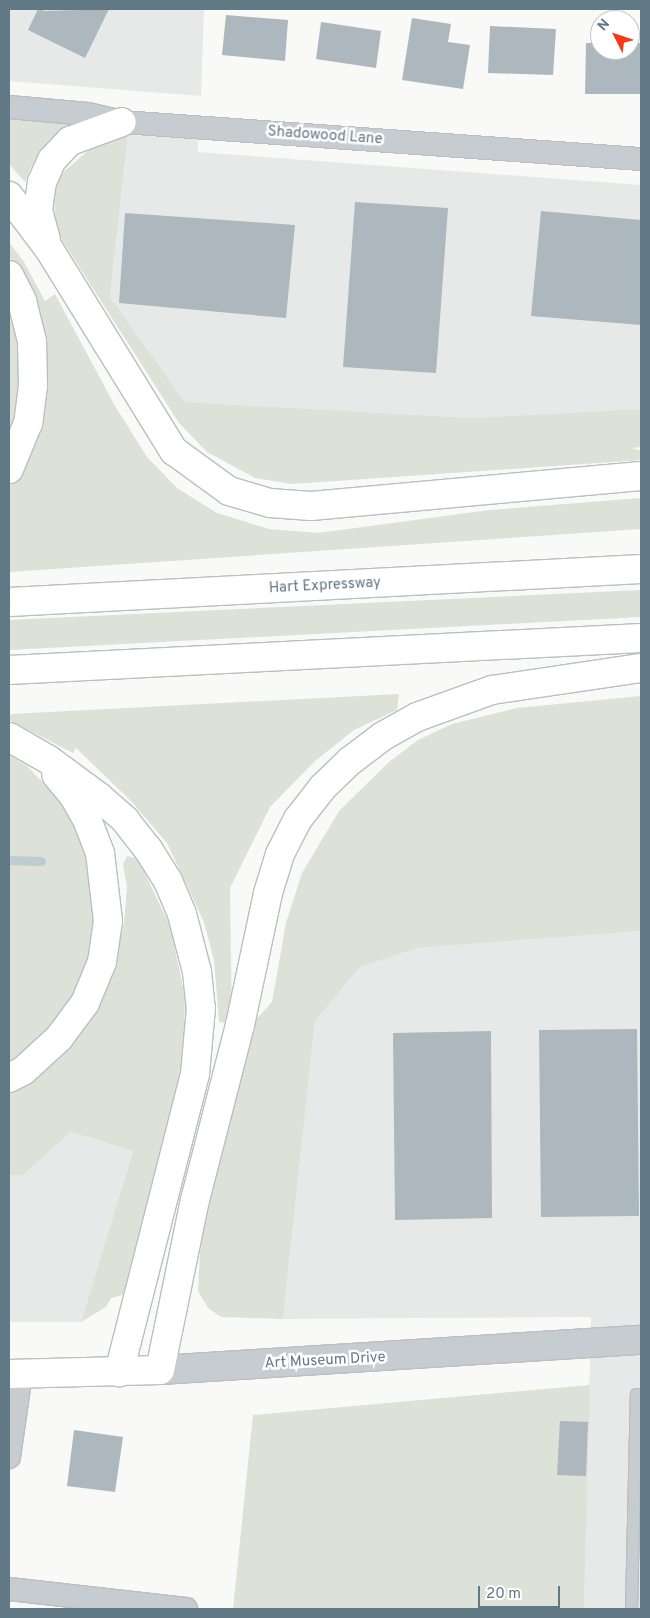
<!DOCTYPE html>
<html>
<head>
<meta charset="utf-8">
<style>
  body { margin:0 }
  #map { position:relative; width:650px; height:1618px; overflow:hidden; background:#f9f9f7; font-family:Overpass,sans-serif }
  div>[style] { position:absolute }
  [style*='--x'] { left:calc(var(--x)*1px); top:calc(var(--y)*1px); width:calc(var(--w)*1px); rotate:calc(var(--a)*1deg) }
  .built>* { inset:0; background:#e7e9e8 }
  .green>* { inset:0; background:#dce2d7 }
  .stream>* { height:9px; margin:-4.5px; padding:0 4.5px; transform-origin:4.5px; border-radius:4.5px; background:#bdcccf }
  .building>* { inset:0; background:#acb8bd }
  .roads { filter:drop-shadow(1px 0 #b9bfc2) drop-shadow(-1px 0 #b9bfc2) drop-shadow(0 1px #b9bfc2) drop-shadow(0 -1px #b9bfc2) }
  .service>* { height:11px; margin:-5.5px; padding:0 5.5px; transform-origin:5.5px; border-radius:5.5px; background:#c6cccf }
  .minor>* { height:22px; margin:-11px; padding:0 11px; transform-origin:11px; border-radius:11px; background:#c6cccf }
  .tertiary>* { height:28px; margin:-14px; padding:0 14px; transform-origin:14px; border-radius:14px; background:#c6cccf }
  .primary>* { height:28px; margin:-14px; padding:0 14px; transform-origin:14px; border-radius:14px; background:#fff }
  .motorway>* { height:28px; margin:-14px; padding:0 14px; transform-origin:14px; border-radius:14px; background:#fff }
  span { translate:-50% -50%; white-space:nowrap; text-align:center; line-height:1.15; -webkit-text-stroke:5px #fff; paint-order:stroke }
  .street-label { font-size:15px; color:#617985 }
  .frame { position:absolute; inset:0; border:10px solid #617985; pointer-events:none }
  .north { position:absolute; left:590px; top:10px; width:50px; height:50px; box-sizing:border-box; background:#fff; border:1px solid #c0c9ce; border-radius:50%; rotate:311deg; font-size:14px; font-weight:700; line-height:20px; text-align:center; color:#617985 }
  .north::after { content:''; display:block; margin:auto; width:18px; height:22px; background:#f53a1b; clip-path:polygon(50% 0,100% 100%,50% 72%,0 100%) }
  .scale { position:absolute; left:478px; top:1586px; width:82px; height:22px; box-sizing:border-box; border:2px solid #617985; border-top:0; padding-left:6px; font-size:15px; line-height:18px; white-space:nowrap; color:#617985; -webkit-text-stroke:4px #fff; paint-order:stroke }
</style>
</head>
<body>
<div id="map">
  <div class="built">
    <div style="clip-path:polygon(9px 9px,204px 9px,201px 96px,9px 81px)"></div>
    <div style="clip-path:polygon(128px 135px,198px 138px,198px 152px,641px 185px,641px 409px,472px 418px,185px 402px,110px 297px)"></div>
    <div style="clip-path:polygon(641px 931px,641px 1609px,584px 1609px,591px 1317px,283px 1319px,315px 1021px,360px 967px,418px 948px)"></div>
    <div style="clip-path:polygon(71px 1132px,133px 1151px,81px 1322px,9px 1322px,9px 1175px,23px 1175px)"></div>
  </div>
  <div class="green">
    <div style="clip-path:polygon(9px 116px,80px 123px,43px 153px,31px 167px,25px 182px,9px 164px)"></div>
    <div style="clip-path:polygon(128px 135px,110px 297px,185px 402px,472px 418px,641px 409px,641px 447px,632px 448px,641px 451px,641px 460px,292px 484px,255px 478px,207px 452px,179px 423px,62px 240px,55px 217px,54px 197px,60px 175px,91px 148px)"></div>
    <div style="clip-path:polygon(9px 242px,24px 262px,45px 301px,55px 294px,115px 406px,147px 457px,177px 488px,217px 513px,269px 529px,318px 533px,490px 510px,641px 498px,641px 529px,9px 572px,9px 487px,18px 475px,33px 303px,9px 256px)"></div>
    <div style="clip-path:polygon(9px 308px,20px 353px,20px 390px,14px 425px,9px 436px)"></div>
    <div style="clip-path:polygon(641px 590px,641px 617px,9px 650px,9px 620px)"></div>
    <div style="clip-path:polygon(399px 694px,397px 710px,354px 730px,315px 761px,270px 807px,230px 888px,232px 1024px,219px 1022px,214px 960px,204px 922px,167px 843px,131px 801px,76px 748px,73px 753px,9px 720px,11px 714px)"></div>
    <div style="clip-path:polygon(641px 696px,641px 931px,418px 948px,360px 967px,315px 1021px,283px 1319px,221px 1317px,208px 1308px,198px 1291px,201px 1233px,252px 1024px,272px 1002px,286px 923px,302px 873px,339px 811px,389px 762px,418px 740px,452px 724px,517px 708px)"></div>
    <div style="clip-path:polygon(9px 755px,27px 766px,53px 793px,75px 825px,88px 861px,95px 900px,93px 940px,82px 977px,65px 1010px,43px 1036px,9px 1062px)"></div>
    <div style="clip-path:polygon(127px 856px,136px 858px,140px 863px,170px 926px,185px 997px,184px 1043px,178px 1081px,123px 1295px,111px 1298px,106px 1307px,81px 1322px,133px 1151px,71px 1132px,23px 1175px,9px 1175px,9px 1090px,115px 962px,124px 923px,127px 887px,123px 864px)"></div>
    <div style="clip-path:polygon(590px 1385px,584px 1609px,233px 1609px,253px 1415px)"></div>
  </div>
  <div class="stream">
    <div style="--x:9;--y:860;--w:32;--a:2"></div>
  </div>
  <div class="building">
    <div style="clip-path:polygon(38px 9px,45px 11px,109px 9px,85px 58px,28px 30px)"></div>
    <div style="clip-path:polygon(226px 15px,288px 20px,285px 61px,222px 55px)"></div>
    <div style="clip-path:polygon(412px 18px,451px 24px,448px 42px,470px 45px,463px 89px,402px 80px)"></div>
    <div style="clip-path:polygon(321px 22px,381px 31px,376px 68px,316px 59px)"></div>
    <div style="clip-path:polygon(490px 26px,556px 29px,553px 75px,488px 73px)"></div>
    <div style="clip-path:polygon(586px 43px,600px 43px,600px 50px,630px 50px,630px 43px,641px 43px,641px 94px,585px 94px)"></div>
    <div style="clip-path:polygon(355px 202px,448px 208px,436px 373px,343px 367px)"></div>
    <div style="clip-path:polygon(541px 211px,641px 220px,641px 325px,531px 316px)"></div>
    <div style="clip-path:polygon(125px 213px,295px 225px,286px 318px,119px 303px)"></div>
    <div style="clip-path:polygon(637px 1029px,639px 1216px,541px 1217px,539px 1030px)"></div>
    <div style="clip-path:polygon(491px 1031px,492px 1218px,395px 1220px,393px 1033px)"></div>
    <div style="clip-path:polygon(560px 1421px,588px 1422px,586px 1476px,557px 1475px)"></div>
    <div style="clip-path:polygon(74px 1430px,123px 1437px,115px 1492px,67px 1486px)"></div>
  </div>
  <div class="roads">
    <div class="service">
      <div style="--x:631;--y:1609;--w:215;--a:-88.7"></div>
      <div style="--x:636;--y:1394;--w:5;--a:0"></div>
    </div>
    <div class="minor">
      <div style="--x:9;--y:107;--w:79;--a:5.1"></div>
      <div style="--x:88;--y:114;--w:35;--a:13"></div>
      <div style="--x:122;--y:122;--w:520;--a:4.08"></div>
      <div style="--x:9;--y:1457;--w:84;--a:-81.8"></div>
      <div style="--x:9;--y:1589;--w:178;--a:6.4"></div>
    </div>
    <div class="tertiary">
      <div style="--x:160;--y:1370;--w:482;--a:-3.6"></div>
    </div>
    <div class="primary">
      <div style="--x:9;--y:1374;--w:151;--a:-1.5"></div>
    </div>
    <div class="motorway">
      <div style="--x:9;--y:196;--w:66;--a:53"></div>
      <div style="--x:49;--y:249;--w:238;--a:58.3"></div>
      <div style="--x:174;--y:451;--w:68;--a:36"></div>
      <div style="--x:229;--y:491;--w:43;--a:16.3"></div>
      <div style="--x:270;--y:503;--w:41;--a:4.2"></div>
      <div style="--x:311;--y:506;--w:331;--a:-5.2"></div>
      <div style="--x:46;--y:240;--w:31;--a:-105"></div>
      <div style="--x:38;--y:210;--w:28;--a:-82"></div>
      <div style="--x:42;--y:182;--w:24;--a:-66"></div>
      <div style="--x:52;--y:160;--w:26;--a:-47"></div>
      <div style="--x:70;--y:141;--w:55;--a:-20.1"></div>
      <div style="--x:9;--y:275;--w:29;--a:63"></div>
      <div style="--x:22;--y:301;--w:41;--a:76"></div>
      <div style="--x:32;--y:341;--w:44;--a:88.7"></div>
      <div style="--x:33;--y:385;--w:38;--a:97"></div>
      <div style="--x:28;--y:423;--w:50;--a:112.4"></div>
      <div style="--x:9;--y:602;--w:633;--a:-2.99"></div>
      <div style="--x:9;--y:670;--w:633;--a:-2.9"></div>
      <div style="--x:9;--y:737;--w:46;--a:29.9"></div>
      <div style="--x:49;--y:760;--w:62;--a:36.5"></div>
      <div style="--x:99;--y:797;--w:35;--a:41"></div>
      <div style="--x:125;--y:820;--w:37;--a:52"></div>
      <div style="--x:148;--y:849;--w:38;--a:58"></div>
      <div style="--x:168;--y:881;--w:36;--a:67"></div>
      <div style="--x:182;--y:914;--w:60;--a:75.5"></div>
      <div style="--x:197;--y:972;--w:36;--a:84"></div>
      <div style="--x:201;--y:1008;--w:66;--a:95.2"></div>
      <div style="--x:195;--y:1074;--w:308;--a:104.3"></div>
      <div style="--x:9;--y:1078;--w:16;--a:-27"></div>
      <div style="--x:23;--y:1071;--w:49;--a:-42.5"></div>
      <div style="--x:59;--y:1038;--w:44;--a:-53.4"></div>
      <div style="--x:85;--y:1003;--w:44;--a:-67.5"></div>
      <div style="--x:102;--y:962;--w:41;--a:-81.7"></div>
      <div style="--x:108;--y:921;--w:68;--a:-96.7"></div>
      <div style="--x:100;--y:853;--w:34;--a:-111"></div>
      <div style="--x:88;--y:821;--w:30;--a:-120"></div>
      <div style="--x:73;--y:795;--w:26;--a:-130"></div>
      <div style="--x:160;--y:1370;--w:174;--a:-78.4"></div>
      <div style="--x:195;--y:1200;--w:181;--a:-75.6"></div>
      <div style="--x:240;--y:1025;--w:135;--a:-78"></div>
      <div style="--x:268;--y:893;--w:41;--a:-72.9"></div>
      <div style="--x:280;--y:854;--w:39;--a:-63"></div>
      <div style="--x:298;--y:819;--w:41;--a:-52"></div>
      <div style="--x:323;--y:787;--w:37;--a:-44"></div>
      <div style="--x:350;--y:761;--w:41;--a:-37.1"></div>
      <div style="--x:383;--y:736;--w:39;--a:-29"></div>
      <div style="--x:417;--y:717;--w:80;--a:-19.8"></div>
      <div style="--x:492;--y:690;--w:151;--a:-8.4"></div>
    </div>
  </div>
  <div class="street-label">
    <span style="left:325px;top:136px;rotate:4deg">Shadowood Lane</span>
    <span style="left:325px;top:586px;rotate:-3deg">Hart Expressway</span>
    <span style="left:325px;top:1361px;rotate:-3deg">Art Museum Drive</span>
  </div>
  <div class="frame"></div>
  <div class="north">N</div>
  <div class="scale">20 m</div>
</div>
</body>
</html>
